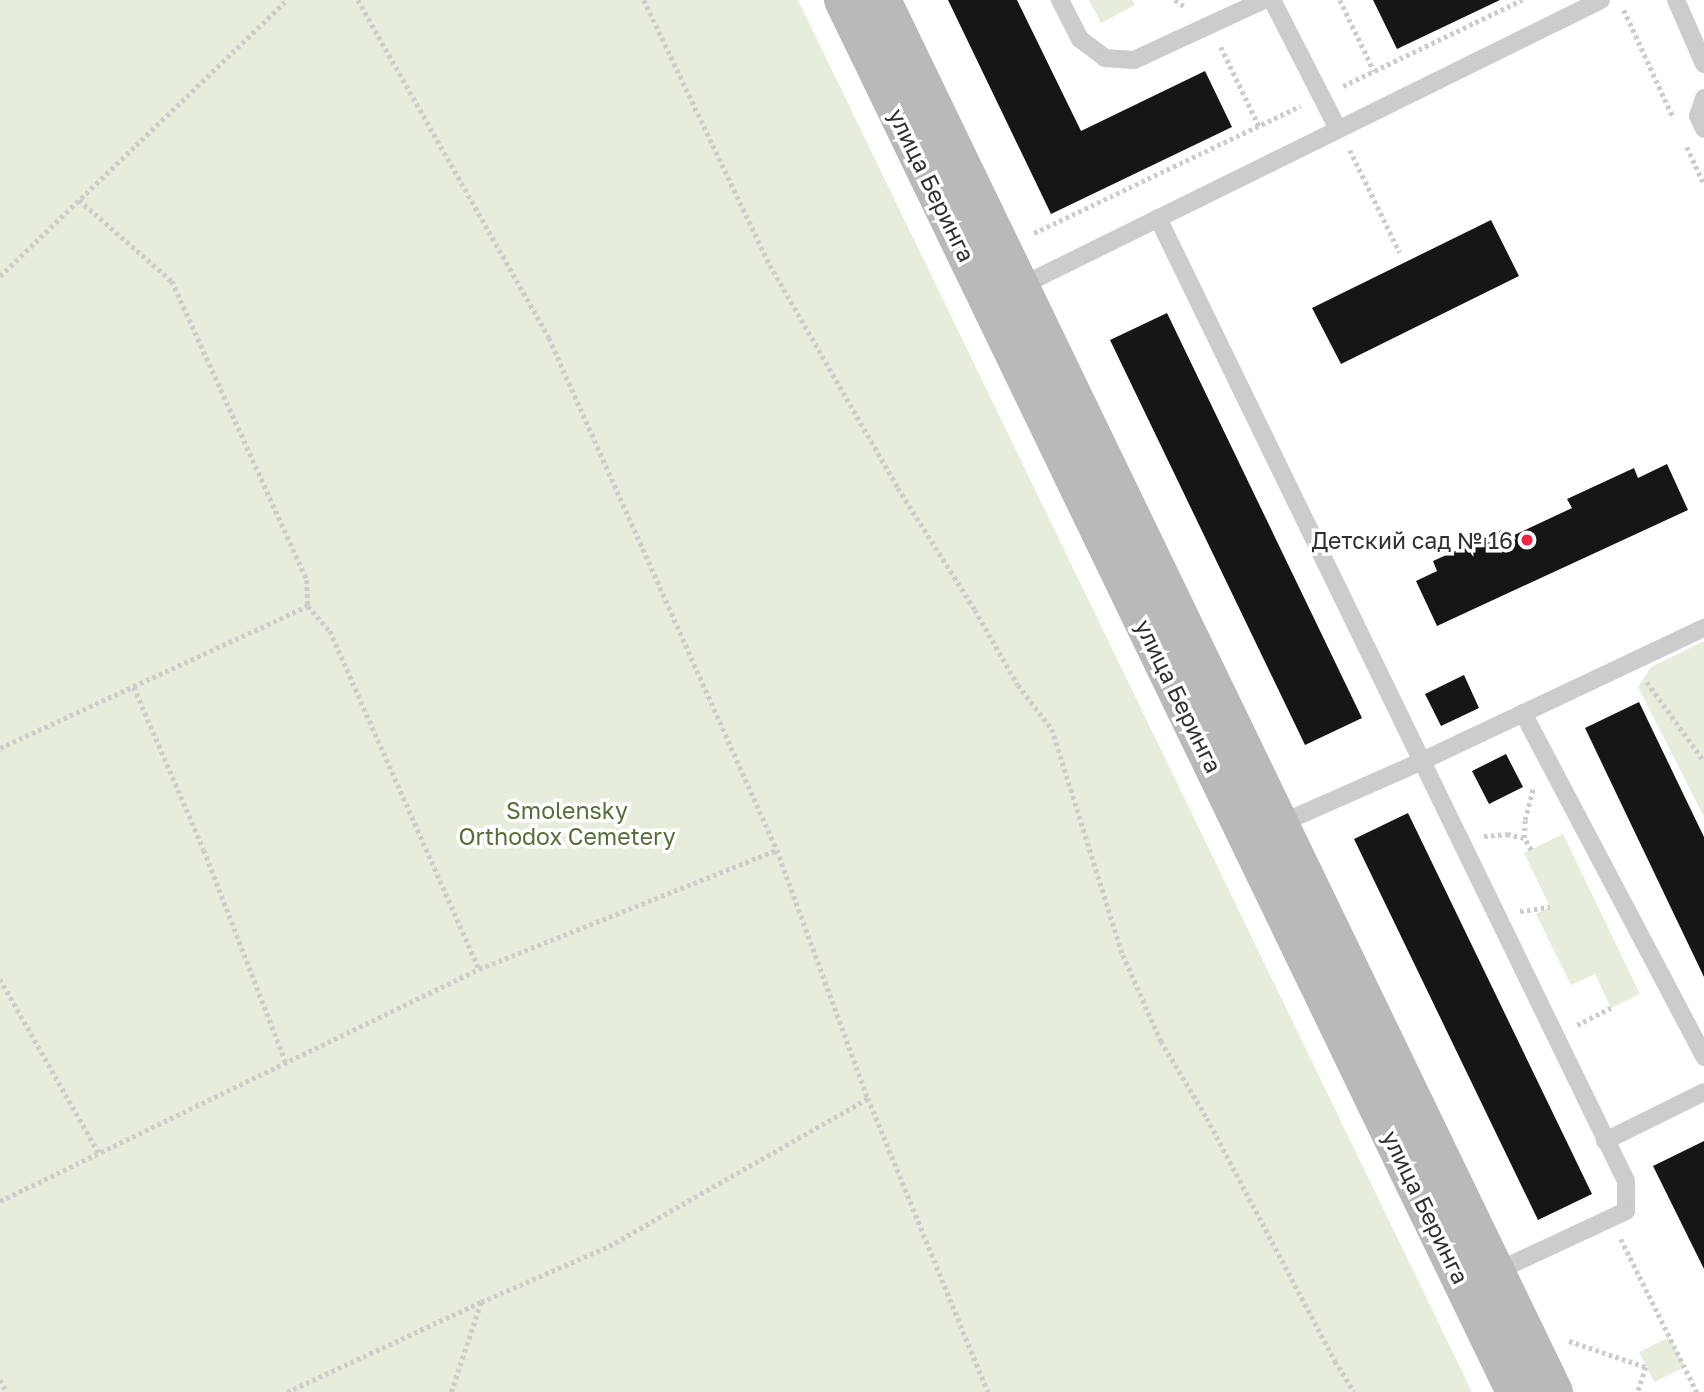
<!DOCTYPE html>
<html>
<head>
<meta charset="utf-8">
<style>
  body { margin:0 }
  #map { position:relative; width:1704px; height:1392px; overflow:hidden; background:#fff; font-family:"Golos Text",sans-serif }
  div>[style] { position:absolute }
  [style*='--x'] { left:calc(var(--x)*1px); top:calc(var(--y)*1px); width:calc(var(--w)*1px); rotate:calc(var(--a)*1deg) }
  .green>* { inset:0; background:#e6eddb }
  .building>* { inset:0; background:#161616 }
  .path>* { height:4.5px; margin-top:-2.25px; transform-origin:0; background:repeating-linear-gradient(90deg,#ccc 0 3.5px,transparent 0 7px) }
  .lane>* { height:18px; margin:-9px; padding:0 9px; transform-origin:9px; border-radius:9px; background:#ccc }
  .secondary>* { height:38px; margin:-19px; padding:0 19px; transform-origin:19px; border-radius:19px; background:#b9b9b9 }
  .dots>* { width:19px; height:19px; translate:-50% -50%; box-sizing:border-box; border:4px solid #fff; border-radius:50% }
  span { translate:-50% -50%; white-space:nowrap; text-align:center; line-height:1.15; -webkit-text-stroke:7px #fff; paint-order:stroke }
  .street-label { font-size:23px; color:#2f2f2f }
  .poi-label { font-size:23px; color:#2f2f2f }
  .right { translate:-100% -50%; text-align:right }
  .park-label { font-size:23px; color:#566e38 }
</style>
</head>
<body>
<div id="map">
  <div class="green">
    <div style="clip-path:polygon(0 0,798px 0,1472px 1392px,0 1392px)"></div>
    <div style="clip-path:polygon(1089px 0,1132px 0,1135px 5px,1101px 23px)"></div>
    <div style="clip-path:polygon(1704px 641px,1704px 817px,1638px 687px,1651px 667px)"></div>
    <div style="clip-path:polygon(1563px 834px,1640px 994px,1611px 1008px,1595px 974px,1571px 985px,1536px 914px,1550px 907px,1524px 853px)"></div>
    <div style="clip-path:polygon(1669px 1337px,1685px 1367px,1654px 1382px,1639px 1352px)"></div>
  </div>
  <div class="building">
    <div style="clip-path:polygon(948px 0,1017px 0,1081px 131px,1205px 71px,1232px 127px,1051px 214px)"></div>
    <div style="clip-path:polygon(1373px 0,1500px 0,1397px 49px)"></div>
    <div style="clip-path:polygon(1491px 220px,1519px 276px,1341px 364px,1312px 308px)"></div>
    <div style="clip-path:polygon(1167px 313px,1362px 718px,1305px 745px,1110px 340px)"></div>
    <div style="clip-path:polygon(1667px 464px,1688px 510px,1437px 626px,1416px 581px,1437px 571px,1433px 561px,1502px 530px,1506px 539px,1572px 508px,1567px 499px,1634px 468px,1638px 478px)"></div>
    <div style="clip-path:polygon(1464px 675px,1479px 708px,1441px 726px,1425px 694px)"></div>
    <div style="clip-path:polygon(1639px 702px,1704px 837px,1704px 977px,1585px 728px)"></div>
    <div style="clip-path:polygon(1506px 754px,1523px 787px,1489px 804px,1472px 771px)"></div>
    <div style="clip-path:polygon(1408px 813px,1592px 1194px,1538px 1220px,1354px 839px)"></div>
    <div style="clip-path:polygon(1704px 1141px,1704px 1269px,1653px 1166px)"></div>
  </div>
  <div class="path">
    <div style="--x:358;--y:0;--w:388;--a:60.5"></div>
    <div style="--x:549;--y:338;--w:560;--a:66"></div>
    <div style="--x:777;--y:850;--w:264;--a:69.9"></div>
    <div style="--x:868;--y:1098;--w:318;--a:67.8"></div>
    <div style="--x:644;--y:0;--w:293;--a:64.6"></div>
    <div style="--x:770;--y:265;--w:257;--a:60.1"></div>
    <div style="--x:898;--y:488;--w:144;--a:57.7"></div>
    <div style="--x:975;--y:610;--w:86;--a:60.2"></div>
    <div style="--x:1018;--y:685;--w:56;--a:52.3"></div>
    <div style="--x:1052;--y:729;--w:237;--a:72.6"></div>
    <div style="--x:1123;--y:955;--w:94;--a:66.2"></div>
    <div style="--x:1161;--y:1041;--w:90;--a:59.1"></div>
    <div style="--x:1207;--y:1118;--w:275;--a:62.2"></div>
    <div style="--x:1335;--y:1361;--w:36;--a:58"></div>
    <div style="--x:1175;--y:0;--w:14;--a:34"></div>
    <div style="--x:1340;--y:0;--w:79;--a:64.4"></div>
    <div style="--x:1624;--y:10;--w:118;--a:65.4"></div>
    <div style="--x:1221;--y:47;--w:88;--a:64.3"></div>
    <div style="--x:1343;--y:86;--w:199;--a:-25.7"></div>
    <div style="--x:1687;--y:147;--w:41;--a:65.3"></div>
    <div style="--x:1350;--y:150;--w:114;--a:64.1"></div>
    <div style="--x:79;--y:200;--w:123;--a:41.1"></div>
    <div style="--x:172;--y:281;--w:328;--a:65.7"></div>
    <div style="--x:307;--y:580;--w:26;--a:88"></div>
    <div style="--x:1034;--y:233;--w:295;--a:-25.5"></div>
    <div style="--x:0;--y:276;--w:398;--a:-43.9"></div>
    <div style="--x:1647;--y:682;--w:97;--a:54.2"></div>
    <div style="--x:134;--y:687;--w:177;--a:66.8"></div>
    <div style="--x:204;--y:850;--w:227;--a:68.9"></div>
    <div style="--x:0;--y:748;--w:339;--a:-24.8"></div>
    <div style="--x:308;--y:606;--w:33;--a:49"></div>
    <div style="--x:330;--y:631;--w:369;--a:66.2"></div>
    <div style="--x:1484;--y:836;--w:23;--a:-5"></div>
    <div style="--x:1507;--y:834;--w:17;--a:13"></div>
    <div style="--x:1531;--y:850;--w:14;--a:-120"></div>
    <div style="--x:1524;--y:838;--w:18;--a:-87"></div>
    <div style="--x:1525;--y:820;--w:34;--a:-76"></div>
    <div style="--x:1520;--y:911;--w:30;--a:-8"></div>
    <div style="--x:0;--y:979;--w:200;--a:60.4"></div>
    <div style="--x:1577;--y:1025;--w:38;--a:-27"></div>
    <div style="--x:0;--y:1201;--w:532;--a:-25.84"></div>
    <div style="--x:479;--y:969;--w:321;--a:-21.8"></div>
    <div style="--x:1621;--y:1239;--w:171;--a:63.6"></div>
    <div style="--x:1569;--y:1341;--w:81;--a:18.7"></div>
    <div style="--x:1646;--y:1367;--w:26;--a:108"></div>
    <div style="--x:0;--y:1380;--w:14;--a:60"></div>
    <div style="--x:287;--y:1392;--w:214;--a:-24.9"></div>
    <div style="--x:451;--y:1392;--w:95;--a:-71.6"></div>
    <div style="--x:481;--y:1302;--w:140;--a:-23.6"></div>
    <div style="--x:609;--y:1246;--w:298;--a:-29.7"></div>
  </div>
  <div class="lane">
    <div style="--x:1060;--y:0;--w:44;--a:62.9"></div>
    <div style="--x:1080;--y:39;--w:31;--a:37"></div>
    <div style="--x:1105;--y:58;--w:29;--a:4"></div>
    <div style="--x:1134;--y:60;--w:143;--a:-24.8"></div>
    <div style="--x:1272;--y:0;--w:145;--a:62.9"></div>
    <div style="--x:1676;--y:0;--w:70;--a:66.4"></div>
    <div style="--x:1704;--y:98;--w:19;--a:108"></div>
    <div style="--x:1698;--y:116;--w:14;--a:65"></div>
    <div style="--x:1158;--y:218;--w:1071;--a:64.08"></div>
    <div style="--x:1626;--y:1181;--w:30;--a:90"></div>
    <div style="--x:1626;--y:1211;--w:149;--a:155"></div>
    <div style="--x:1017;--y:288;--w:651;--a:-26.25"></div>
    <div style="--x:1523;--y:713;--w:389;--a:62.2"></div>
    <div style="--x:1275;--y:826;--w:158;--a:-23.8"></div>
    <div style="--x:1420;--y:762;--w:314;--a:-25.3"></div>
    <div style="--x:1605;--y:1141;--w:110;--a:-26.3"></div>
  </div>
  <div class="secondary">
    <div style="--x:843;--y:0;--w:1546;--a:64.23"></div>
    <div style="--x:882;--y:0;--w:1546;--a:64.23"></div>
  </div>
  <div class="dots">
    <div style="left:1527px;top:540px;background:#f32342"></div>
  </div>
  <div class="street-label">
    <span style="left:932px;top:185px;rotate:64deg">улица Беринга</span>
    <span style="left:1179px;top:696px;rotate:64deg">улица Беринга</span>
    <span style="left:1426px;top:1207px;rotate:64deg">улица Беринга</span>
  </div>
  <div class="poi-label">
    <span class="right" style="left:1513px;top:540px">Детский сад № 16</span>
  </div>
  <div class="park-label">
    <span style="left:567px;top:823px">Smolensky<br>Orthodox Cemetery</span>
  </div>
</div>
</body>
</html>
